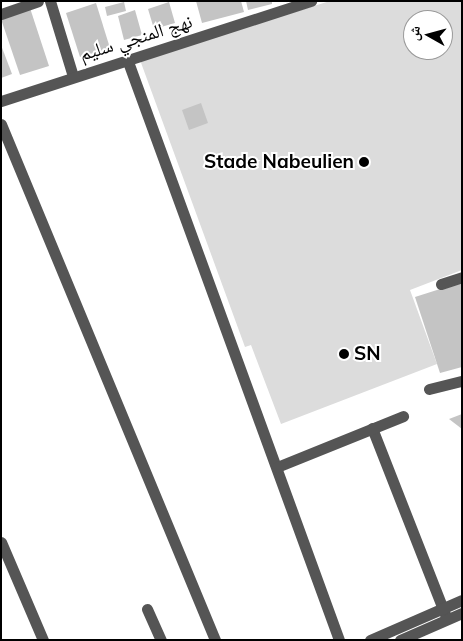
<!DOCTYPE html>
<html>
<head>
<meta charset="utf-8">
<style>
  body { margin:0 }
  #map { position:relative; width:463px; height:641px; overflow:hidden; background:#fff; font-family:Mulish,"Noto Naskh Arabic",sans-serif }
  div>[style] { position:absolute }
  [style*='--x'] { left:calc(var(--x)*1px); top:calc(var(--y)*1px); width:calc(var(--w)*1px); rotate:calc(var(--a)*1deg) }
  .green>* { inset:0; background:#dcdcdc }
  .building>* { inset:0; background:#c4c4c4 }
  .minor>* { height:11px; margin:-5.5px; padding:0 5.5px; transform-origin:5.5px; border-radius:5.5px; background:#555 }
  .dots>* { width:14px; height:14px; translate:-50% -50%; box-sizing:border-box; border:2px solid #fff; border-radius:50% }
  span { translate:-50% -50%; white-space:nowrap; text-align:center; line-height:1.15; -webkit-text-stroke:4px #fff; paint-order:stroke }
  .street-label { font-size:19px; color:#000 }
  .poi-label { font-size:19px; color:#000; font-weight:700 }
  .right { translate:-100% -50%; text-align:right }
  .left { translate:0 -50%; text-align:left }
  .frame { position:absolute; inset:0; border:2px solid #000; pointer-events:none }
  .north { position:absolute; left:403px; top:10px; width:50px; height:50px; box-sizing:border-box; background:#fff; border:1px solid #999; border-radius:50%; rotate:277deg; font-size:14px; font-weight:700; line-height:20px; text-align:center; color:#000 }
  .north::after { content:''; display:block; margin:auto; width:18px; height:22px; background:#000; clip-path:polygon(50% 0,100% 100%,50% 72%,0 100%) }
</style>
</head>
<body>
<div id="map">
  <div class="green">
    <div style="clip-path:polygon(evenodd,330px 1px,462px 1px,462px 270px,410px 290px,437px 364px,281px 424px,251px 345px,245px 347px,140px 60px,330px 1px,413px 20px,443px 20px,443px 50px,413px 50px,413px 20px)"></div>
  </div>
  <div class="building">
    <div style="clip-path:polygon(196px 1px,241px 1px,244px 12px,202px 23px)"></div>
    <div style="clip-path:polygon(246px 1px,272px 1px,272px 4px,248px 10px)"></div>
    <div style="clip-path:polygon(124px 2px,126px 11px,107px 16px,105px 7px)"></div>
    <div style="clip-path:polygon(169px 2px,175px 23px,154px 29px,148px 9px)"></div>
    <div style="clip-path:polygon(96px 3px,110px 48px,80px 57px,66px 13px)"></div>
    <div style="clip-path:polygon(30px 8px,49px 66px,20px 75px,1px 19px)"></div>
    <div style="clip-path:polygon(135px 10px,142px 35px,124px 40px,118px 16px)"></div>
    <div style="clip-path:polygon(1px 45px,12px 74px,1px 78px)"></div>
    <div style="clip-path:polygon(201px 103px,208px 123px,189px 130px,182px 110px)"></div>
    <div style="clip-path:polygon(462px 282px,462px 367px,440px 373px,415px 297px)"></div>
    <div style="clip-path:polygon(462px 414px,462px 429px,449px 419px)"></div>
  </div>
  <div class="minor">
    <div style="--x:50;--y:1;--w:78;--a:73"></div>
    <div style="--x:1;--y:14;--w:39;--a:-19"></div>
    <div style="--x:127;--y:59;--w:618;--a:69.95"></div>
    <div style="--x:1;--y:101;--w:326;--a:-17.9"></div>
    <div style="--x:1;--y:124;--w:559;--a:67.47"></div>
    <div style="--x:441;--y:284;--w:22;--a:-18"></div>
    <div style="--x:429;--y:389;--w:34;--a:-14"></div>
    <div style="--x:372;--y:428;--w:205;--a:68.6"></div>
    <div style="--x:277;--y:467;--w:136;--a:-22"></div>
    <div style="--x:1;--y:542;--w:107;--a:66.8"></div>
    <div style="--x:147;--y:609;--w:34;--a:66"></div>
    <div style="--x:370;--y:640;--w:100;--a:-23.5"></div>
    <div style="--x:400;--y:640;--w:68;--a:-23.5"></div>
  </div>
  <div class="dots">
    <div style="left:364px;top:162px;background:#000"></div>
    <div style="left:344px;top:354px;background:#000"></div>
  </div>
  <div class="street-label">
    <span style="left:136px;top:38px;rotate:-17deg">نهج المنجي سليم</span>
  </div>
  <div class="poi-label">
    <span class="right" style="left:354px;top:162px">Stade Nabeulien</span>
    <span class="left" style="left:354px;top:354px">SN</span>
  </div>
  <div class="frame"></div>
  <div class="north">ش</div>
</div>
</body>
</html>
